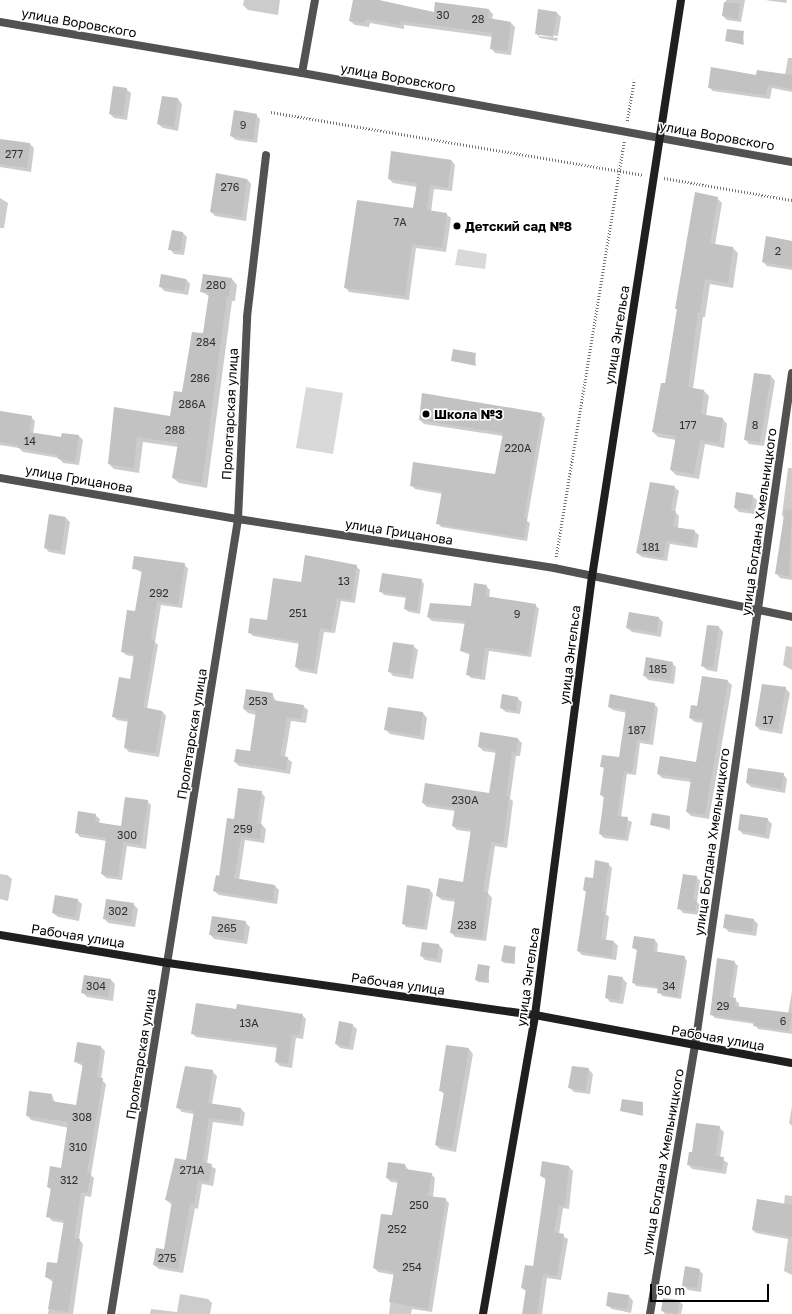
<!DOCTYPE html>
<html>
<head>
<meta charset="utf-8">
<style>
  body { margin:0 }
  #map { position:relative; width:792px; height:1314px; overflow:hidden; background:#fff; font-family:"Golos Text",sans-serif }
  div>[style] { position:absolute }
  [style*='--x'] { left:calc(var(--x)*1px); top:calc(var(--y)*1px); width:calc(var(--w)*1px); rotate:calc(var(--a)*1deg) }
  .green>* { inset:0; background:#d9d9d9 }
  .shadow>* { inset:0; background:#0003 }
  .building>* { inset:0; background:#c2c2c2 }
  .path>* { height:2.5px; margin-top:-1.25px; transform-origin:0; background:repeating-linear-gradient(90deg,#747474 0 1px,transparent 0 3px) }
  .street>* { height:8px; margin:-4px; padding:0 4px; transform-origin:4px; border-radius:4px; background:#525252 }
  .secondary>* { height:8px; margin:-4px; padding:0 4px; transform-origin:4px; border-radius:4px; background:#1f1f1f }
  .dots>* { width:11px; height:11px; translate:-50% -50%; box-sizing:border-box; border:2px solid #fff; border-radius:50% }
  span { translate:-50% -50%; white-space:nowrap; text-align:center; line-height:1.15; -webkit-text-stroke:3px #fff; paint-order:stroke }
  .number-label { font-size:11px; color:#303030 }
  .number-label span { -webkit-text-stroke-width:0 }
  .street-label { font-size:13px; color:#000 }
  .poi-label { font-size:13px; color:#000; font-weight:700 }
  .left { translate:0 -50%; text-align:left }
  .scale { position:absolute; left:650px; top:1284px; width:119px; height:18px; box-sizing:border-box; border:2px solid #000; border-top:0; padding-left:5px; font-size:12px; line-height:14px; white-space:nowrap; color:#000; -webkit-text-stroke:3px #fff; paint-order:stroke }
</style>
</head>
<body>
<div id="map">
  <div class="green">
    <div style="clip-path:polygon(458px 249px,487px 254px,485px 269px,455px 265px)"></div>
    <div style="clip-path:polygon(306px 387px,343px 393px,333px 454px,296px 448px)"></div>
  </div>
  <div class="shadow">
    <div style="clip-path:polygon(244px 0,280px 0,278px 15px,248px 10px,243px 5px)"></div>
    <div style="clip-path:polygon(354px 0,402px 5px,407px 9px,435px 13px,489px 10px,493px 14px,492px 20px,511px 23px,515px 27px,511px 55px,495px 53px,491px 48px,493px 37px,404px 25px,404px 29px,370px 23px,369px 27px,355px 25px,350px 21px)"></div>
    <div style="clip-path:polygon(726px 0,745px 0,741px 22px,727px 20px,723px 16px)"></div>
    <div style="clip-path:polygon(765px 0,787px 0,786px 3px)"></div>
    <div style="clip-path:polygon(557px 13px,561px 17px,558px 36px,539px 33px,539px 36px,558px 38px,557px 41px,540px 38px,536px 33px)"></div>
    <div style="clip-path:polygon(743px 32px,744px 45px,727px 41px)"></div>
    <div style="clip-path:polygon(788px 58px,792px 58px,792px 92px,772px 88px,770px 99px,713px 91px,709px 87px,757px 76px,785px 75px)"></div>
    <div style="clip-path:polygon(126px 89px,131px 93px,127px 120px,114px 118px,110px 114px)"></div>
    <div style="clip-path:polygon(163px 97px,178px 99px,182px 104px,178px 131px,163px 128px,158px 124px)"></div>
    <div style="clip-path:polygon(256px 115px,260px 119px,257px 143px,236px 140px,231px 136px)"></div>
    <div style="clip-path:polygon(0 140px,30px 144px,34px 148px,31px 172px,0 167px)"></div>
    <div style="clip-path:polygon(392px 152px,451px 160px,455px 165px,452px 191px,434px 189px,431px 212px,446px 214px,451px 218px,446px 252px,416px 248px,409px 300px,349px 292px,345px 287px,414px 209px,417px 187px,393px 183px,389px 179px)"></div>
    <div style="clip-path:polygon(247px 179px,251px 184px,246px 221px,215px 216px,211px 212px)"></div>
    <div style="clip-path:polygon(0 198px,8px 203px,4px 228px,0 228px)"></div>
    <div style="clip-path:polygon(717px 198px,722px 203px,715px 245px,733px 248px,738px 253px,733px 288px,710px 284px,705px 317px,703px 317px,693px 389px,704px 391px,709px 396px,706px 416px,722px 418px,727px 424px,724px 448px,705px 444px,699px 479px,676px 475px,671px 470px,676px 440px,658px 437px,653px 432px,666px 385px,677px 310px,676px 308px)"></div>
    <div style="clip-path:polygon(172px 231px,183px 233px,187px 237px,184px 255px,174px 254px,170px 249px)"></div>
    <div style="clip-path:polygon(792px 242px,792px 270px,767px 266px,763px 262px)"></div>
    <div style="clip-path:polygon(186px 279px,190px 284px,188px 295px,164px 291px,160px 286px)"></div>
    <div style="clip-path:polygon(232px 279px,237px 285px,235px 301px,232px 301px,207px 488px,179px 483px,173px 478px,178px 447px,143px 442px,139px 473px,114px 469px,109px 464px,115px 408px,171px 417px,183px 394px,204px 334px,210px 297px,201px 291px)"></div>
    <div style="clip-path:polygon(475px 354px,476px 366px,453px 361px)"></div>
    <div style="clip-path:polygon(771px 376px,775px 381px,764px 446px,749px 444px,745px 439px)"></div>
    <div style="clip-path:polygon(541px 414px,545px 418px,527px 521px,530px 523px,527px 541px,441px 527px,438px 523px,442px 494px,415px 489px,411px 485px,496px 475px,503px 436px,424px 424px,420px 420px)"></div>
    <div style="clip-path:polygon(0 415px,31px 417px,35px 421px,33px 434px,62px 438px,79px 436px,83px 440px,79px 465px,63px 463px,59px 458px,23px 452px,19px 448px,0 445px)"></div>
    <div style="clip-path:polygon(788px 468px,792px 468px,792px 580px,780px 578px,776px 573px,784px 518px,782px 515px)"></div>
    <div style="clip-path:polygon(674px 487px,679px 491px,675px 512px,679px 516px,678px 528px,694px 531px,699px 535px,697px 548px,670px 544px,667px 561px,642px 557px,637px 553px)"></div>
    <div style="clip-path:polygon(752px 496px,757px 500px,755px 514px,739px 512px,735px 508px)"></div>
    <div style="clip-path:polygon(66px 518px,70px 522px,65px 555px,49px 552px,45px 548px)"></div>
    <div style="clip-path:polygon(184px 564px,188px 569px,182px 608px,161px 605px,155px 642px,158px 645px,147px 709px,162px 711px,166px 716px,159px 757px,129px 752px,125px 748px,129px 722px,117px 720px,113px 716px,131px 680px,135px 657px,126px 655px,122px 651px,136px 612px,143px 573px,133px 568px)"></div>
    <div style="clip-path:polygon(356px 566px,360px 570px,355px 603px,341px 601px,335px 633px,324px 632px,317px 674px,300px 671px,296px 667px,300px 644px,253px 636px,249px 632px,267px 621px,301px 583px)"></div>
    <div style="clip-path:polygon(421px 580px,424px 584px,420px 614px,409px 612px,405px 609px,407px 598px,384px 595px,381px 591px)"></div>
    <div style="clip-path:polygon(486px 586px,490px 590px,489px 598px,535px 605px,539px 609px,531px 657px,489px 651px,485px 680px,471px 678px,467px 674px,470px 655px,461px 651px,466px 624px,432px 621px,428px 617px,471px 607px)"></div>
    <div style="clip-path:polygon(629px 613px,659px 618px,663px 622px,661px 637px,632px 632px,627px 628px)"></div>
    <div style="clip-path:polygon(719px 627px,723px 632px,717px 672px,707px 670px,702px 666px)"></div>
    <div style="clip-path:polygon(413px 646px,418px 650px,413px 679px,393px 676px,389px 671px)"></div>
    <div style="clip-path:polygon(786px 646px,792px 647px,792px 670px,783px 665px)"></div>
    <div style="clip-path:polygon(672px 663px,676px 667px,674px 684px,648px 680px,644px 675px)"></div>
    <div style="clip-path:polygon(727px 681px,732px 685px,709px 819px,691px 816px,687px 812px,691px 782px,662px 778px,658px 774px,697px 763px,704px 723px,695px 722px,690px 718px,698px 707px)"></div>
    <div style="clip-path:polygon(785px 688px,790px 693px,782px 734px,760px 730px,756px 726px)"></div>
    <div style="clip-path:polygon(272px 694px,276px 701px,303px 706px,308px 710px,306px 723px,291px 721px,285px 757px,292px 762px,290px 774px,239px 766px,235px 762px,251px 752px,256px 715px,248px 713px,244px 709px)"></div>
    <div style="clip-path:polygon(517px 698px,522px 702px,520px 714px,506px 712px,501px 708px)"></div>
    <div style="clip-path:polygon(654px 704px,658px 708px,653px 745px,640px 743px,636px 775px,627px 774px,621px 817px,632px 822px,628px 841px,604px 838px,600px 834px,605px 799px,601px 795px,605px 770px,601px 766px,620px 759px,627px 713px,613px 710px,609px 707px)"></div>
    <div style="clip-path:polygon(389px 708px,423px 713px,427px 718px,424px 740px,390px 734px,386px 730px)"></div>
    <div style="clip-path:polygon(518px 739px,522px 743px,520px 756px,516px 756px,510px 799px,513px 801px,507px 848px,495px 846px,488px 893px,492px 898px,486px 941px,455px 937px,451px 932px,456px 902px,442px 900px,437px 896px,464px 883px,472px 832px,457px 830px,453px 826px,455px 811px,427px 807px,423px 803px,490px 794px,497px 753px,483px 751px,479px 746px)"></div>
    <div style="clip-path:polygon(783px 774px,787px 779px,785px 793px,751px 787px,747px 783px)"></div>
    <div style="clip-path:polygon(261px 792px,265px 797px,261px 824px,266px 829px,264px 843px,245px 840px,239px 880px,275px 886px,279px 890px,277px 904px,219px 895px,214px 891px,220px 877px,235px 820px)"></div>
    <div style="clip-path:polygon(147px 801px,151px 805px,146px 849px,127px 846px,122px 880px,106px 878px,102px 874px,107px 841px,80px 837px,76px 832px,95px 815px,100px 819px,99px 824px,121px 827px)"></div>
    <div style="clip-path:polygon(670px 817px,670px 830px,651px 825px)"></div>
    <div style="clip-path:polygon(767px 819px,772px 824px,769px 839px,743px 834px,739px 830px)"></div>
    <div style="clip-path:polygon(608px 864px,612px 868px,606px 914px,609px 917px,606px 940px,614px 942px,618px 946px,616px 960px,582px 955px,578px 951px,587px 893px,584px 890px)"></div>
    <div style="clip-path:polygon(0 874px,7px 875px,12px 879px,8px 901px,0 899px)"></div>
    <div style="clip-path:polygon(696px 877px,700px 881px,697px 902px,700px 905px,699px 915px,683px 913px,679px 908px)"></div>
    <div style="clip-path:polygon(430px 890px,433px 894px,427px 930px,406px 927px,403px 923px)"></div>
    <div style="clip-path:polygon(77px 900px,82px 904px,79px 921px,58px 917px,53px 913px)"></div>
    <div style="clip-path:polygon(133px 904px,138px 909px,135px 927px,108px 923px,104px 918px)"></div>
    <div style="clip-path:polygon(754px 920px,758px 924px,756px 936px,729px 932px,724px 927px)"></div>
    <div style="clip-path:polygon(245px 922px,250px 927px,247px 944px,214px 939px,210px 934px)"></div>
    <div style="clip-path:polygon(655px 940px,658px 944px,657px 953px,684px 957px,687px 961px,681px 999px,662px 996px,659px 989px,636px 986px,633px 982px,638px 951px,633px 948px)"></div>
    <div style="clip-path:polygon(439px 945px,443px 950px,441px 963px,425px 960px,421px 956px)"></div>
    <div style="clip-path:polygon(515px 948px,515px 964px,504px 963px,502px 961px)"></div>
    <div style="clip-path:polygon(734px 962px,738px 966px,733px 999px,739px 1003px,739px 1007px,788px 1014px,792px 991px,792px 1034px,758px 1029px,755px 1024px,715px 1018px,711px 1014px)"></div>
    <div style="clip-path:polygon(489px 967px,489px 983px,478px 982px,476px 980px)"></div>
    <div style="clip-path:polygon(622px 978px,627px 983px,623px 1004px,610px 1002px,606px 997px)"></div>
    <div style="clip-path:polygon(111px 980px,115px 984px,113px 1001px,87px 997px,82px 992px)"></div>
    <div style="clip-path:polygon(237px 1011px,302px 1015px,306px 1019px,303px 1039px,296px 1038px,292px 1068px,280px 1066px,276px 1062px,278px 1048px,196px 1037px,192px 1033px)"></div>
    <div style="clip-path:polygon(352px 1025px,357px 1029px,353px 1050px,340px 1048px,336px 1044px)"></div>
    <div style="clip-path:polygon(101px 1047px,105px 1051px,101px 1079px,106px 1084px,91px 1175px,94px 1178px,91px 1197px,85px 1196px,79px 1239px,83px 1244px,73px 1314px,48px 1314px,53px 1282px,46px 1277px,58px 1264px,64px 1223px,52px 1221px,48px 1216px,51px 1190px,48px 1187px,62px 1169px,69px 1128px,31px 1120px,27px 1115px,52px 1095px,55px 1103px,77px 1107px,83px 1066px,75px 1062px)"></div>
    <div style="clip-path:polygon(469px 1049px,473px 1054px,456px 1152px,440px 1149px,436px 1145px,445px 1095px,441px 1091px)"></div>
    <div style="clip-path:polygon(588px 1069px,593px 1074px,590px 1094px,574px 1092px,569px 1087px)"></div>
    <div style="clip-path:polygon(212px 1071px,217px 1076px,212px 1104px,241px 1109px,245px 1113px,243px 1126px,213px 1122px,207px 1164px,216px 1169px,213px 1186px,202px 1184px,198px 1209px,195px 1208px,183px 1273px,159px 1269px,154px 1265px,165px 1250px,172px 1205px,166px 1200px,187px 1161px,194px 1114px,182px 1112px,178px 1108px)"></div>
    <div style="clip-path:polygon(643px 1103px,643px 1116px,621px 1111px)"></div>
    <div style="clip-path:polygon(792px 1106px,792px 1126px,789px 1123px)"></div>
    <div style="clip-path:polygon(719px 1127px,724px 1132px,720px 1158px,728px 1163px,726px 1174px,692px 1169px,688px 1164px,693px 1154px)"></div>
    <div style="clip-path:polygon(543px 1162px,569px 1167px,573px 1171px,569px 1209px,563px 1208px,559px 1234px,568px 1239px,561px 1280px,547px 1278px,542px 1314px,523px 1314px,527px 1292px,522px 1288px,534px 1267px,546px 1180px,541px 1176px)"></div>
    <div style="clip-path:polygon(405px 1165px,409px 1171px,431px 1174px,435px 1178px,433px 1197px,445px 1199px,449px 1203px,432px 1312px,412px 1309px,411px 1314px,389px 1314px,394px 1275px,378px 1272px,374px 1268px,382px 1215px,393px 1217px,399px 1183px,391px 1182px,387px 1178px)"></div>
    <div style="clip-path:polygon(785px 1195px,792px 1196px,792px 1275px,784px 1271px,788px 1239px,756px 1233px,753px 1230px,784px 1204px)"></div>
    <div style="clip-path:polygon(699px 1270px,703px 1274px,701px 1292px,688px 1290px,683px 1285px)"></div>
    <div style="clip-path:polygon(180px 1294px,208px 1299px,212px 1303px,210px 1314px,150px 1314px,151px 1309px,177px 1312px)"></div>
    <div style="clip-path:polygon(629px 1296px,633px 1301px,631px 1313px,612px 1309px,607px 1305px)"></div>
    <div style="clip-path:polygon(664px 1299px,679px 1301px,683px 1305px,681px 1314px,665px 1314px,662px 1310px)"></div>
  </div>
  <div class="building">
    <div style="clip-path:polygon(353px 0,379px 0,434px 12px,435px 2px,489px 9px,488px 18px,511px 22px,507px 51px,490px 49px,492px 33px,400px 21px,400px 25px,366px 19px,365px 23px,349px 21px)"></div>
    <div style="clip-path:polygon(724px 2px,740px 4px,738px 19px,722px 16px)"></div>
    <div style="clip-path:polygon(538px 9px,557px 12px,553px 37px,535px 34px)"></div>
    <div style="clip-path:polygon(727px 29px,744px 31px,742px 44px,725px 41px)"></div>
    <div style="clip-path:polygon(711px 67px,756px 75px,757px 70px,792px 75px,792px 89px,768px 85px,766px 95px,708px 88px)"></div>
    <div style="clip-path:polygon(113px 86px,127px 88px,123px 116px,109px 114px)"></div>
    <div style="clip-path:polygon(162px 96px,178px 98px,174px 127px,157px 124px)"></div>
    <div style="clip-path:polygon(234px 110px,257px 114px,253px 140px,230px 136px)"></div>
    <div style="clip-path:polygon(0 139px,30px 143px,27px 168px,0 164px)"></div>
    <div style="clip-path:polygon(391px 151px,451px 160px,448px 188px,430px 185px,427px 210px,447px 213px,442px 248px,412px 244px,405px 296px,344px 288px,357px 200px,413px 208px,417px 183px,388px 179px)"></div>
    <div style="clip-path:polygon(216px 173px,247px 179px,242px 217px,210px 212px)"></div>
    <div style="clip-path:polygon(695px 192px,718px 197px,710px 243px,733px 247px,728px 283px,705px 279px,700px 313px,698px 312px,688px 387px,704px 390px,701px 414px,723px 418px,719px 443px,700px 440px,694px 474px,670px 470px,676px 436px,652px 432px,661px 383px,665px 383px,677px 309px,675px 309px)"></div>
    <div style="clip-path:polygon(172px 230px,183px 232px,180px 251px,168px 250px)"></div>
    <div style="clip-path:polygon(766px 236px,792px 241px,792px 267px,762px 262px)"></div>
    <div style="clip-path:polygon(161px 274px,186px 279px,184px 291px,159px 287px)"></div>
    <div style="clip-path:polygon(203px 274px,232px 278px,229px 296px,227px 296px,202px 483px,172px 478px,178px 443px,137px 437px,134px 468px,108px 464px,114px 407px,170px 416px,174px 391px,182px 392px,192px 332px,203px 333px,209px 293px,200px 292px)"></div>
    <div style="clip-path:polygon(453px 349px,476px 353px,474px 365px,451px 361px)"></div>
    <div style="clip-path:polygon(754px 373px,771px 375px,760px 442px,744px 440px)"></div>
    <div style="clip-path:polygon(422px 393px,542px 413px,524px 518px,527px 518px,524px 538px,436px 524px,442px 491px,410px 486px,413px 462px,495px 474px,503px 433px,419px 420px)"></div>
    <div style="clip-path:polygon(0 411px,32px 416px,29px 432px,61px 437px,62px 433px,79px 435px,75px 462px,58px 459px,58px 455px,18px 448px,18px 445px,0 442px)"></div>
    <div style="clip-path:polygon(650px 482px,675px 486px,671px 510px,676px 511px,673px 527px,695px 530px,692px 545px,666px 540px,663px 558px,636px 553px)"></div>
    <div style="clip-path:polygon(736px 492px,753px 495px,750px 510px,734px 508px)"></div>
    <div style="clip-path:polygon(785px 509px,792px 510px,789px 576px,775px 574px)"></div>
    <div style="clip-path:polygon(49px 514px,66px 517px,61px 551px,44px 548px)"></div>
    <div style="clip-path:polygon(305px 555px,357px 565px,351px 600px,337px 598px,331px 630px,320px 628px,314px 670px,295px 667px,299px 641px,248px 633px,250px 618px,267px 620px,273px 578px,301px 582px)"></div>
    <div style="clip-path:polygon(134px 556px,185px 563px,178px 605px,157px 601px,151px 640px,155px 640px,143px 707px,162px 711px,155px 753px,124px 748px,128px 719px,112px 717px,119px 677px,130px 679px,134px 654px,121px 652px,127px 610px,135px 611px,142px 570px,132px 569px)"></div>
    <div style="clip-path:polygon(382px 573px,422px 579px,417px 611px,404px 609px,406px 596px,379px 592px)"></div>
    <div style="clip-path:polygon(474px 583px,487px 585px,485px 596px,536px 604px,528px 654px,485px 647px,481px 677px,466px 675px,470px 652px,460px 651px,465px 621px,427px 617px,430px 603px,471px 606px)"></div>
    <div style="clip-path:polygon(629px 612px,659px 617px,657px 633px,626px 628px)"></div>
    <div style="clip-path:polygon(707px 625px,719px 626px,713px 668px,701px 666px)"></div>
    <div style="clip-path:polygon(393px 642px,414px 645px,409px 675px,388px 672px)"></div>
    <div style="clip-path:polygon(646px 657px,673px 662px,670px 680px,643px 676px)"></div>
    <div style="clip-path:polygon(702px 676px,728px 680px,705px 815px,686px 812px,691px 779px,657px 774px,660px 756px,696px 762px,703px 720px,689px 718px,691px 705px,697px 706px)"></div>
    <div style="clip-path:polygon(762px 684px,786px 687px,778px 730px,755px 726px)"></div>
    <div style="clip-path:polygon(246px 689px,273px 693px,272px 700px,304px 705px,301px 719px,287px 717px,280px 756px,288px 757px,286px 770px,234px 762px,236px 749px,250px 751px,256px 711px,243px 709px)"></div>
    <div style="clip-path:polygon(502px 694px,518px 697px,516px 711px,500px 708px)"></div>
    <div style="clip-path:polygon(610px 694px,655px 703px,649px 741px,637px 739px,632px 772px,624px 771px,617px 816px,628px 817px,625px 838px,599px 834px,604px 796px,600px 795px,604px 767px,600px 767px,602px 755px,619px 757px,626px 710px,608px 707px)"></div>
    <div style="clip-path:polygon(388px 707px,423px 712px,420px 736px,384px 730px)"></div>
    <div style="clip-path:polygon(480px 732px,518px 738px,516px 753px,512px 752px,506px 796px,509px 796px,503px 844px,491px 842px,483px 892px,488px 893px,482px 938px,450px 933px,455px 899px,436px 896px,439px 878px,463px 882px,471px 829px,452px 826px,455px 808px,422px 803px,425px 783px,489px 793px,496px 750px,478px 747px)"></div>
    <div style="clip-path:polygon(748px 768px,784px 773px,781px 789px,746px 783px)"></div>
    <div style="clip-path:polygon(238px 788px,262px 791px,257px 823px,262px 824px,260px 839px,241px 837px,234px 878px,275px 885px,273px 901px,213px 891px,216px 875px,219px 876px,227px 818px,234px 819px)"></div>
    <div style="clip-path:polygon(125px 797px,148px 800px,141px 845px,123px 842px,118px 877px,101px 874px,106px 838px,75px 833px,78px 811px,96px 814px,95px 822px,121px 826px)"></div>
    <div style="clip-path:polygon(652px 813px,670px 816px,668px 828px,650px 825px)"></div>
    <div style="clip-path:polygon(740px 814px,768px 818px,765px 835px,738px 830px)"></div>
    <div style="clip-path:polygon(595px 860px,609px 863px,602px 911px,605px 911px,601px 939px,614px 941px,611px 957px,577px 951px,586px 891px,583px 890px,585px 877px,593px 878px)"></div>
    <div style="clip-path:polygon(683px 874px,697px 876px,693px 899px,697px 900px,695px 912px,677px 909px)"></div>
    <div style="clip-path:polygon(407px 885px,430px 889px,424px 927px,402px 924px)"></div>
    <div style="clip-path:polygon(55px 895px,78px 899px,75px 917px,52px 913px)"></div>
    <div style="clip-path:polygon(106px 899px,134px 903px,131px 923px,103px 919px)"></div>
    <div style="clip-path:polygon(725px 914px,754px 919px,752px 932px,723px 928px)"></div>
    <div style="clip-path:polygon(212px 916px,246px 921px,243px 940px,209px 935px)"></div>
    <div style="clip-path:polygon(634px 936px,655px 939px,653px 951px,685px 956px,678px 997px,657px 993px,658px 987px,632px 983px,637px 949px,632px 948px)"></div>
    <div style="clip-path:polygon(422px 942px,439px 944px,437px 959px,420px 956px)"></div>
    <div style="clip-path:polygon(504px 945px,516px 947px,513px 963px,501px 961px)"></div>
    <div style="clip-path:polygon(717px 958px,735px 961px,729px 997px,736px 998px,735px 1006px,792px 1013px,789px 1031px,753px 1026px,754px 1022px,710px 1015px)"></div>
    <div style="clip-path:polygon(478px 964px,490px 966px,487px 982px,475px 980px)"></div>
    <div style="clip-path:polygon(84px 975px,111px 979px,108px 997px,81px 993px)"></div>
    <div style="clip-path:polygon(608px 975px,623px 977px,619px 1000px,605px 998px)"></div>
    <div style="clip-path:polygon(196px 1003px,236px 1009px,237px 1004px,303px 1014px,299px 1035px,292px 1034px,288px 1064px,275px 1062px,277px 1045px,191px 1034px)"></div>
    <div style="clip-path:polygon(339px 1021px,353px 1024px,349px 1047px,335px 1044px)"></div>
    <div style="clip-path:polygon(77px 1042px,101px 1046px,97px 1077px,103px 1078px,87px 1172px,91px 1173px,87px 1193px,81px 1192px,74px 1238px,80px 1239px,68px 1312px,48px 1309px,53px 1279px,45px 1277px,47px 1262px,57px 1263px,64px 1220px,46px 1217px,51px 1188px,47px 1187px,50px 1166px,61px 1168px,68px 1122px,26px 1116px,29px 1091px,52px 1094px,51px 1101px,76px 1105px,83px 1063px,74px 1062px)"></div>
    <div style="clip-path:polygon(446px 1045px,469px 1048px,452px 1148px,435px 1145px,444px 1092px,439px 1091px)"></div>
    <div style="clip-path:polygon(185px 1066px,213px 1070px,208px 1103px,241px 1108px,239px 1122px,209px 1118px,203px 1162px,212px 1164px,209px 1182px,198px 1180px,194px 1205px,190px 1204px,178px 1269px,153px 1265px,156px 1248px,164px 1249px,172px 1201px,165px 1200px,175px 1158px,186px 1160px,194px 1111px,176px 1108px)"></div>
    <div style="clip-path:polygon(572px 1066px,589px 1068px,585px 1091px,568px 1088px)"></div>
    <div style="clip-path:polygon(622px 1099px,643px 1102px,641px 1115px,620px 1111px)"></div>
    <div style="clip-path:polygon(696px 1123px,720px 1126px,715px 1156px,724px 1157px,722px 1170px,687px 1165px,689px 1152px,692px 1152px)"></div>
    <div style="clip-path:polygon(542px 1161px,569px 1166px,565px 1206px,559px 1205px,554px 1232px,564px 1234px,557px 1276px,543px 1274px,537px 1314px,522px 1314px,526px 1289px,521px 1288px,525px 1265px,533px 1266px,546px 1177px,540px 1176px)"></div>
    <div style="clip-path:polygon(388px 1162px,405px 1164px,405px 1169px,432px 1173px,428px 1196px,446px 1198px,428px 1309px,389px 1302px,394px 1272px,373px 1268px,381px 1214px,392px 1215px,398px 1180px,386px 1178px)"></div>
    <div style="clip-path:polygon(757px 1199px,792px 1205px,792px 1237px,752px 1230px)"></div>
    <div style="clip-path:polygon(685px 1266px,700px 1269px,697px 1288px,682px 1286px)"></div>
    <div style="clip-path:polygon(608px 1292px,629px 1295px,627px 1309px,606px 1306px)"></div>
    <div style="clip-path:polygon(663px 1298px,679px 1300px,677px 1314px,661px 1311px)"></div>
  </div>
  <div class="path">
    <div style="--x:271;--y:112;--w:378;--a:9.6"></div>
    <div style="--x:627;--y:121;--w:42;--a:-80.3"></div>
    <div style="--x:664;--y:178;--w:130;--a:9.8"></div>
    <div style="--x:556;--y:557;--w:421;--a:-80.7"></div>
  </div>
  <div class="street">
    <div style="--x:0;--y:22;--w:306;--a:9.6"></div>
    <div style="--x:302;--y:73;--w:498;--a:10.3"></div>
    <div style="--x:302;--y:73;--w:74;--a:-79.9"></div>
    <div style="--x:0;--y:478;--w:242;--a:9.8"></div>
    <div style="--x:238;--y:519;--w:320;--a:8.8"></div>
    <div style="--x:554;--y:568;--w:243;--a:11.6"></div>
    <div style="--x:111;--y:1314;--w:805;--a:-80.92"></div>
    <div style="--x:238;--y:519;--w:202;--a:-87.4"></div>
    <div style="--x:247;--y:317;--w:163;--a:-83.3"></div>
    <div style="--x:650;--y:1314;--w:272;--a:-80.5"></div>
    <div style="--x:695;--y:1046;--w:680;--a:-81.8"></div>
  </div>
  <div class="secondary">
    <div style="--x:0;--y:935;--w:170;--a:9.5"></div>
    <div style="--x:168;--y:963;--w:371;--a:8.1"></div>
    <div style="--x:535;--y:1015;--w:261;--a:10.6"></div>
    <div style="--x:483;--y:1314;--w:303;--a:-80.1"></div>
    <div style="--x:535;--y:1015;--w:442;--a:-82.6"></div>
    <div style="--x:592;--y:577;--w:584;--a:-81.23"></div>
  </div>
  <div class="dots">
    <div style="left:457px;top:226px;background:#000"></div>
    <div style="left:426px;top:414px;background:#000"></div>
  </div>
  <div class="number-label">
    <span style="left:443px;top:15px">30</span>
    <span style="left:478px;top:19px">28</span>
    <span style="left:243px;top:125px">9</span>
    <span style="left:14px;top:154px">277</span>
    <span style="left:230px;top:187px">276</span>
    <span style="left:400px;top:222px">7А</span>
    <span style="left:778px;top:251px">2</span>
    <span style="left:216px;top:285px">280</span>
    <span style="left:206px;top:342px">284</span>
    <span style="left:200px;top:378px">286</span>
    <span style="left:192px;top:404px">286А</span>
    <span style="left:688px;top:425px">177</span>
    <span style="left:755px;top:425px">8</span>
    <span style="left:175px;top:430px">288</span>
    <span style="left:30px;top:441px">14</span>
    <span style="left:518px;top:448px">220А</span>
    <span style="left:651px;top:547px">181</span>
    <span style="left:344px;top:581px">13</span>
    <span style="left:159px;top:593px">292</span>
    <span style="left:298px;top:613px">251</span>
    <span style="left:517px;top:614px">9</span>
    <span style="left:658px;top:669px">185</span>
    <span style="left:258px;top:701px">253</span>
    <span style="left:768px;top:720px">17</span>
    <span style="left:637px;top:730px">187</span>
    <span style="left:465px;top:800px">230А</span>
    <span style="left:243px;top:829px">259</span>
    <span style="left:127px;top:835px">300</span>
    <span style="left:118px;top:911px">302</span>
    <span style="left:467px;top:925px">238</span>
    <span style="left:227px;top:928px">265</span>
    <span style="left:96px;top:986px">304</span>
    <span style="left:669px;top:986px">34</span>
    <span style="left:723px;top:1006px">29</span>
    <span style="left:783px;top:1021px">6</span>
    <span style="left:249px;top:1023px">13А</span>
    <span style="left:82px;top:1117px">308</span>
    <span style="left:78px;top:1147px">310</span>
    <span style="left:192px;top:1170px">271А</span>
    <span style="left:69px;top:1180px">312</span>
    <span style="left:419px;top:1205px">250</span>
    <span style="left:397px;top:1229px">252</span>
    <span style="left:167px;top:1258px">275</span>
    <span style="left:412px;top:1267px">254</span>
  </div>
  <div class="street-label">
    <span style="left:79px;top:23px;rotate:10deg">улица Воровского</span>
    <span style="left:398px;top:78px;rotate:10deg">улица Воровского</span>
    <span style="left:717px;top:136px;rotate:10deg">улица Воровского</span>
    <span style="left:617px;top:335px;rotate:-81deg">улица Энгельса</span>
    <span style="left:230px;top:414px;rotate:-87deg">Пролетарская улица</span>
    <span style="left:79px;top:479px;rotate:10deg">улица Грицанова</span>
    <span style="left:759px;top:522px;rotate:-82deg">улица Богдана Хмельницкого</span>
    <span style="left:399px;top:532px;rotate:9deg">улица Грицанова</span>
    <span style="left:570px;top:655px;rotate:-83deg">улица Энгельса</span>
    <span style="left:192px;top:734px;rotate:-81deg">Пролетарская улица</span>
    <span style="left:712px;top:842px;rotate:-82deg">улица Богдана Хмельницкого</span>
    <span style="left:78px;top:936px;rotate:9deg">Рабочая улица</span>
    <span style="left:528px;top:977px;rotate:-82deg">улица Энгельса</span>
    <span style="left:398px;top:984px;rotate:8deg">Рабочая улица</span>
    <span style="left:718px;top:1038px;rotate:10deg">Рабочая улица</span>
    <span style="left:141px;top:1054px;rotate:-81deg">Пролетарская улица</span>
    <span style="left:663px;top:1162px;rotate:-80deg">улица Богдана Хмельницкого</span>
  </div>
  <div class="poi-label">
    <span class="left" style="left:465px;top:226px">Детский сад №8</span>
    <span class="left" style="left:434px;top:414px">Школа №3</span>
  </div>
  <div class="scale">50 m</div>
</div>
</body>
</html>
